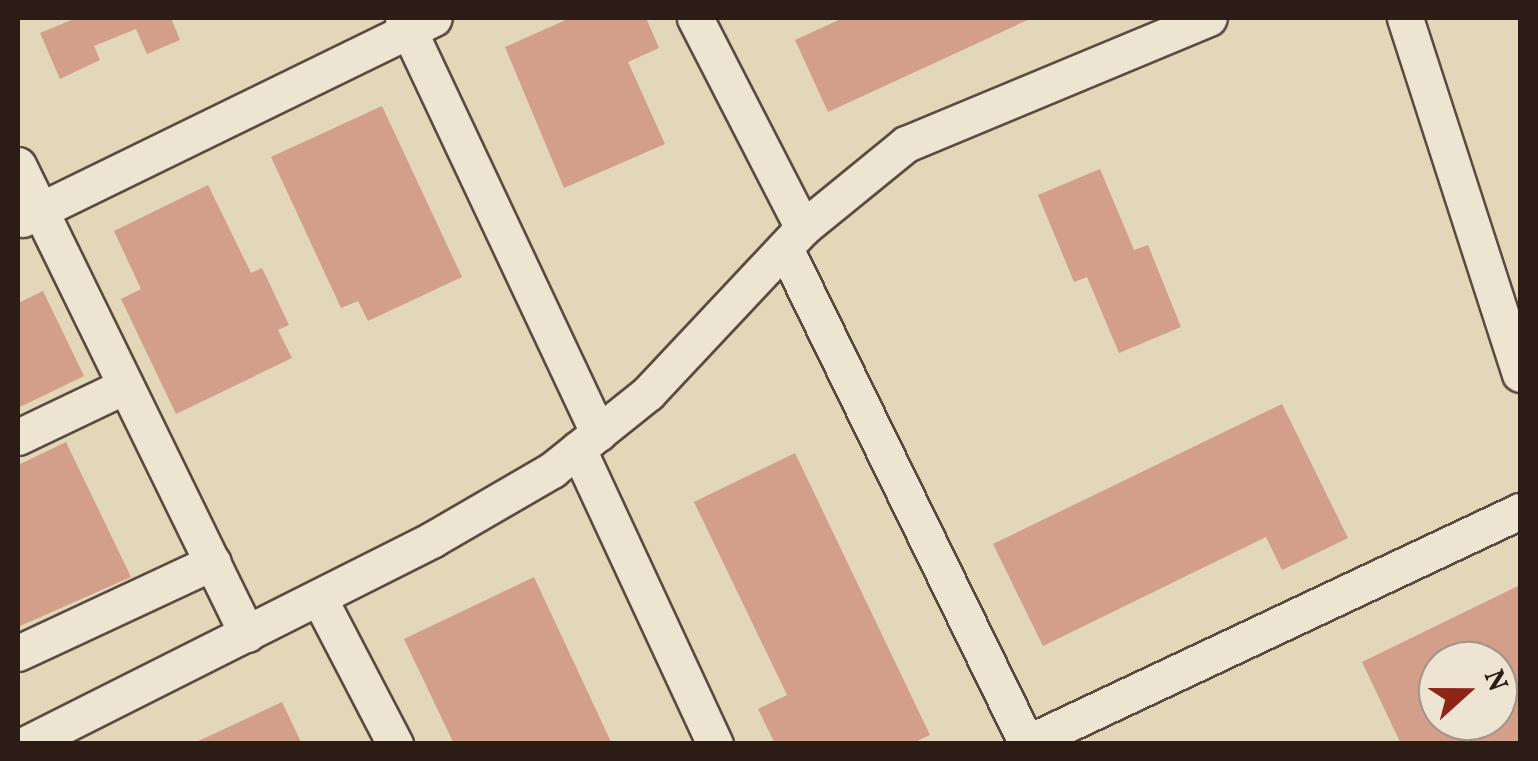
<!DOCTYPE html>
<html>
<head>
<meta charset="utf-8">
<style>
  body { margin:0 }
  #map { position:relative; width:1538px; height:761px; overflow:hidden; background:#e3d7b9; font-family:Vollkorn,serif }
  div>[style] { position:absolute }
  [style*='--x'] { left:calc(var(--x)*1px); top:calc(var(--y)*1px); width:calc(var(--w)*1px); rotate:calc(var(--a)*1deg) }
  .building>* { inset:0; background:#d39e8a }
  .roads { filter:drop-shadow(2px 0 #5a4b3f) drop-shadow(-2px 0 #5a4b3f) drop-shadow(0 2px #5a4b3f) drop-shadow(0 -2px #5a4b3f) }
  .street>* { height:35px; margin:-17.5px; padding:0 17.5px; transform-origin:17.5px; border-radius:17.5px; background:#ede5d2 }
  span { translate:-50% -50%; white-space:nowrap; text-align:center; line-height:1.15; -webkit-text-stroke:10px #ede5d2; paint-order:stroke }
  .frame { position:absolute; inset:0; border:20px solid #2c1c16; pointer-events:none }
  .north { position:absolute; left:1418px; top:641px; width:100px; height:100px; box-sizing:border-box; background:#ede5d2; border:2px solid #a09587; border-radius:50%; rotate:69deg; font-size:28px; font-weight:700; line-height:40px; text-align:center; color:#2c1c16 }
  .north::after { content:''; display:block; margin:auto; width:35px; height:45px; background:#8f2418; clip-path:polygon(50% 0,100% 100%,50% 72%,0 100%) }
</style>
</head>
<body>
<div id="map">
  <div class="building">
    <div style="clip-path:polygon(76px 18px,171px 18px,180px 40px,147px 54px,136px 29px,94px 46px,100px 60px,60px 79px,40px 33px)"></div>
    <div style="clip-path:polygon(570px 18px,646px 18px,659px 48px,628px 62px,665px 144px,564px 188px,505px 47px)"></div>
    <div style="clip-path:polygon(843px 18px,1032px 18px,828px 112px,795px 40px)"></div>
    <div style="clip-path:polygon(382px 106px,462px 277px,368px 321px,358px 301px,341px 308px,271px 157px)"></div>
    <div style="clip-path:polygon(1100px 169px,1134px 250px,1148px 245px,1181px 327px,1119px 353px,1087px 277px,1074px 282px,1038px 195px)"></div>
    <div style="clip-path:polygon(208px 185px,251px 273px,262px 268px,289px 325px,278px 330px,292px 358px,176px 414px,121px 299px,141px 289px,114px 231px)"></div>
    <div style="clip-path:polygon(43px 291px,84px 376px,18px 408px,18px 303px)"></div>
    <div style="clip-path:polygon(1282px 404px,1348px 538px,1282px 570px,1266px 537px,1043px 646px,993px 544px)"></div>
    <div style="clip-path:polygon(66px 442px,131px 577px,18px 627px,18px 465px)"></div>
    <div style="clip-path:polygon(795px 453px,930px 735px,911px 744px,775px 744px,758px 709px,787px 695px,694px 502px)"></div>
    <div style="clip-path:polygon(534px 577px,612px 744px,454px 744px,404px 639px)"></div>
    <div style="clip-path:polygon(evenodd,1520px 585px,1520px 744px,1401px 744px,1362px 662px,1520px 585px,1438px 661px,1498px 661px,1498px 721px,1438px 721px,1438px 661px)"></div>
    <div style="clip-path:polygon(282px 702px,302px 744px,192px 744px)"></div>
  </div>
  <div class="roads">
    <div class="street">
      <div style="--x:403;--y:18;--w:459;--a:64.8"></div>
      <div style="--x:695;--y:18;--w:236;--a:62.8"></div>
      <div style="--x:1405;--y:18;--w:374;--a:72.1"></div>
      <div style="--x:18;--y:165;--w:522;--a:63.97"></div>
      <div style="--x:22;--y:219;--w:458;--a:-26"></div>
      <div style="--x:785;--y:248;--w:552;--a:63.99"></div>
      <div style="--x:18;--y:437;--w:119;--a:-25.5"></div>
      <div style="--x:578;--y:449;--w:325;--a:65.1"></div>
      <div style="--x:319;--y:598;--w:165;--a:62.5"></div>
      <div style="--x:18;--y:653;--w:215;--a:-25"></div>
      <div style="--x:26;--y:744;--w:456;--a:-26.7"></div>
      <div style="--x:433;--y:539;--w:138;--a:-30.1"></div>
      <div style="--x:552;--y:470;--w:123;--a:-38.7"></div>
      <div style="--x:648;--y:393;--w:226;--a:-46.8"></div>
      <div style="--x:803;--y:228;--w:133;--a:-39.2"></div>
      <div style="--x:906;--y:144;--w:328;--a:-22.6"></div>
      <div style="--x:1025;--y:744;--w:547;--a:-25.21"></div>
    </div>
  </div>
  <div class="frame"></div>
  <div class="north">N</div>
</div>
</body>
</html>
